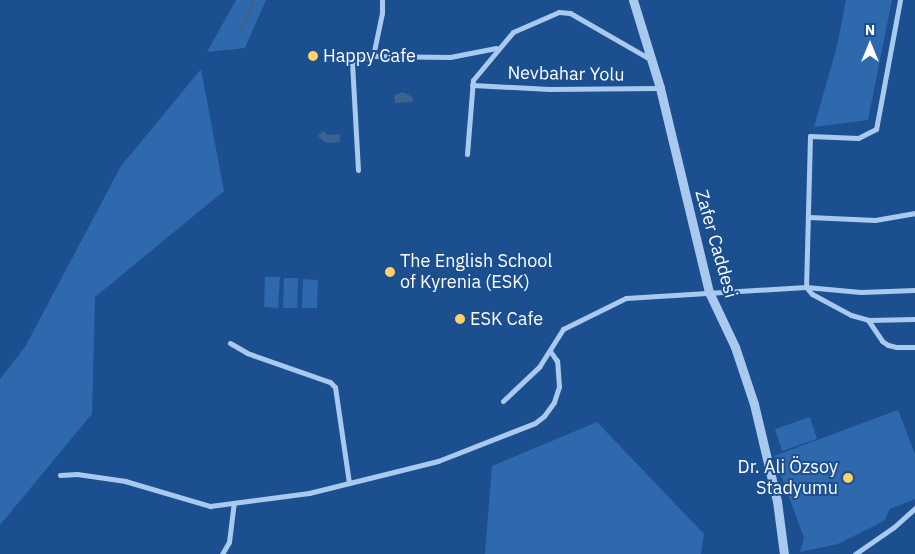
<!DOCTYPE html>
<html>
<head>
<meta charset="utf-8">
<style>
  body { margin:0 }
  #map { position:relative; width:915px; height:554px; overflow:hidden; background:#1b4f8f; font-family:"IBM Plex Sans",sans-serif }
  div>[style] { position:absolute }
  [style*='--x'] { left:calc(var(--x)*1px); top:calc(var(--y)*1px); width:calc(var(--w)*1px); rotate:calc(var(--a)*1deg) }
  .green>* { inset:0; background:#2e69ad }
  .water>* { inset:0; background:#3c6290 }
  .stream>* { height:2.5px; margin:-1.25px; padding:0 1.25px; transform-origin:1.25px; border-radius:1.25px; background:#3c6290 }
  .minor>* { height:5px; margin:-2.5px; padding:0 2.5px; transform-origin:2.5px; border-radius:2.5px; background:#a9c9ee }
  .tertiary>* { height:9px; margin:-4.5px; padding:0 4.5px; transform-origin:4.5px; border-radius:4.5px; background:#a9c9ee }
  .dots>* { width:14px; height:14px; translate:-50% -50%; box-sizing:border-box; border:2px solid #1b4f8f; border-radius:50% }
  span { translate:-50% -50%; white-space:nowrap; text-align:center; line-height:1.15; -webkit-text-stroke:4px #1b4f8f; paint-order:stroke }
  .poi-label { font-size:18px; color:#fff }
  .left { translate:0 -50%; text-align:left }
  .right { translate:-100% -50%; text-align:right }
  .street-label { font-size:18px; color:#fff }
  .north { position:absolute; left:845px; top:20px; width:50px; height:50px; -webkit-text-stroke:4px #1b4f8f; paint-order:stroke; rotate:0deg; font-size:14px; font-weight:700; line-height:20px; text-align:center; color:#fff }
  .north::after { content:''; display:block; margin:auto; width:18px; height:22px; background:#fff; clip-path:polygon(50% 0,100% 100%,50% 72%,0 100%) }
</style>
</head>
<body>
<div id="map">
  <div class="green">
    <div style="clip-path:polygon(236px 0,266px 0,245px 48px,207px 52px)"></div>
    <div style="clip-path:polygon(846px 0,892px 0,868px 120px,814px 127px,837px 46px)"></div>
    <div style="clip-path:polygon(201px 69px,224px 191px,95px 297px,92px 414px,0 525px,0 379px,25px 347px,121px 166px)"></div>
    <div style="clip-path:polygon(265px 277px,280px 277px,278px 308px,264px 307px)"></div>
    <div style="clip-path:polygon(284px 278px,298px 278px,297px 308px,283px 308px)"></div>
    <div style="clip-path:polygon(303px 279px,318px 280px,317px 308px,302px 308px)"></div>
    <div style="clip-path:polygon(898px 410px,915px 454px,915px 499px,890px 509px,884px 521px,838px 544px,800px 552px,804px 538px,774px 456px)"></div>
    <div style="clip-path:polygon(810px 417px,817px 439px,782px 451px,775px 429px)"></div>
    <div style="clip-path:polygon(597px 422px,704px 534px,701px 554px,485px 554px,492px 466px)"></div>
  </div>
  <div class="water">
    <div style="clip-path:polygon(403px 92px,411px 96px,414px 100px,412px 102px,395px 103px,394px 95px)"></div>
    <div style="clip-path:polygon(323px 131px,328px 135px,340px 134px,340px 142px,326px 143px,318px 136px)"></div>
  </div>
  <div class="stream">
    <div style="--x:241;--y:30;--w:33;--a:-67"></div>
  </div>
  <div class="minor">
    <div style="--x:900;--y:0;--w:131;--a:100.5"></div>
    <div style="--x:876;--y:129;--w:20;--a:153"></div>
    <div style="--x:858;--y:138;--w:48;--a:-177.6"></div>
    <div style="--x:810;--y:136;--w:151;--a:91.5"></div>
    <div style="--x:806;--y:287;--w:9;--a:49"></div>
    <div style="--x:812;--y:294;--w:44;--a:28.3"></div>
    <div style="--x:851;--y:315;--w:18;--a:16"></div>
    <div style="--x:868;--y:320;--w:47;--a:-1.2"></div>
    <div style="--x:373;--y:56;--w:44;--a:-78.2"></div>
    <div style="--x:382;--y:13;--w:13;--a:-90"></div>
    <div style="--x:472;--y:85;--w:77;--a:3"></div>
    <div style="--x:549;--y:89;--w:111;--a:-0.5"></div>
    <div style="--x:467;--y:154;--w:74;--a:-85.4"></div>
    <div style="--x:473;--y:80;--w:62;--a:-50.2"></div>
    <div style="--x:513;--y:32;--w:50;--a:-23.5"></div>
    <div style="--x:559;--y:12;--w:11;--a:5"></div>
    <div style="--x:570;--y:13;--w:92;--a:29.9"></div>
    <div style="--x:358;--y:170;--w:108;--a:-93.2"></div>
    <div style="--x:352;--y:62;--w:22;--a:-16"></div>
    <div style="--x:373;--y:56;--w:77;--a:0.7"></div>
    <div style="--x:450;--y:57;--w:47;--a:-11.1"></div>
    <div style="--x:809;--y:217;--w:66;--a:2.6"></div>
    <div style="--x:875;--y:220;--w:41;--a:-9.9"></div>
    <div style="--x:868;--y:320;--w:25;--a:56"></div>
    <div style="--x:882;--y:341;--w:7;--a:34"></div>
    <div style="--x:888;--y:345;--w:8;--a:14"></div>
    <div style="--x:896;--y:347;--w:19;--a:0"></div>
    <div style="--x:230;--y:343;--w:20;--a:30"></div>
    <div style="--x:247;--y:353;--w:88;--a:19.3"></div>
    <div style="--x:330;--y:382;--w:7;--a:45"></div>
    <div style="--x:335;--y:387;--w:97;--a:81.7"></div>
    <div style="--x:503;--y:401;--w:50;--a:-43.4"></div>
    <div style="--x:539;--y:367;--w:45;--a:-57.7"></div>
    <div style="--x:563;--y:329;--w:70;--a:-26.2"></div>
    <div style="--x:626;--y:298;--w:180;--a:-3.5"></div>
    <div style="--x:806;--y:287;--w:55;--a:5.2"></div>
    <div style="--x:861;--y:292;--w:54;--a:-2.1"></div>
    <div style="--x:60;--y:475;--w:17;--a:-3"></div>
    <div style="--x:77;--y:474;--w:49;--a:8.3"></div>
    <div style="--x:125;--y:481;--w:89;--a:16.4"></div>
    <div style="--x:210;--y:506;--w:100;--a:-7.5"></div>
    <div style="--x:309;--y:493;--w:133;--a:-13.9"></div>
    <div style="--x:438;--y:461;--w:104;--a:-21.4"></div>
    <div style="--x:535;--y:423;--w:11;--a:-38"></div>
    <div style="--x:544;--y:416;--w:17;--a:-54"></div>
    <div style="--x:554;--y:402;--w:16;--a:-72"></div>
    <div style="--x:559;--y:387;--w:26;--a:-94"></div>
    <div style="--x:557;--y:361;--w:12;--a:-125"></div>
    <div style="--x:222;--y:554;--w:14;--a:-60"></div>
    <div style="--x:229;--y:542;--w:38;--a:-83"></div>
    <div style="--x:855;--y:554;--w:47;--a:-34.7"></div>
    <div style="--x:894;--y:527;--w:28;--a:-42"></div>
  </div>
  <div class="tertiary">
    <div style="--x:633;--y:0;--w:92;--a:72.9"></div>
    <div style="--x:660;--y:88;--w:210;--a:76.5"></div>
    <div style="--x:709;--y:292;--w:61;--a:64.7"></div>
    <div style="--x:735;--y:347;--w:60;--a:71.6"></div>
    <div style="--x:754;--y:404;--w:100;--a:76.7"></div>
    <div style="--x:777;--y:501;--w:53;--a:82.5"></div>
  </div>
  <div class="dots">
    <div style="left:313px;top:56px;background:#ffd166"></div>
    <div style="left:390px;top:272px;background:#ffd166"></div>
    <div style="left:460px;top:319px;background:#ffd166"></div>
    <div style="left:848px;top:478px;background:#ffd166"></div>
  </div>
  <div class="poi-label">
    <span class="left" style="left:323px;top:56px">Happy Cafe</span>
    <span class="left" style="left:400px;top:272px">The English School<br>of Kyrenia (ESK)</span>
    <span class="left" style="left:470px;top:319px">ESK Cafe</span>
    <span class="right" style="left:838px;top:478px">Dr. Ali Özsoy<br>Stadyumu</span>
  </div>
  <div class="street-label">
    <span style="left:566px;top:74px;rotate:1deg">Nevbahar Yolu</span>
    <span style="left:716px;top:244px;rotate:74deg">Zafer Caddesi</span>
  </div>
  <div class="north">N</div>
</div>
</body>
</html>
